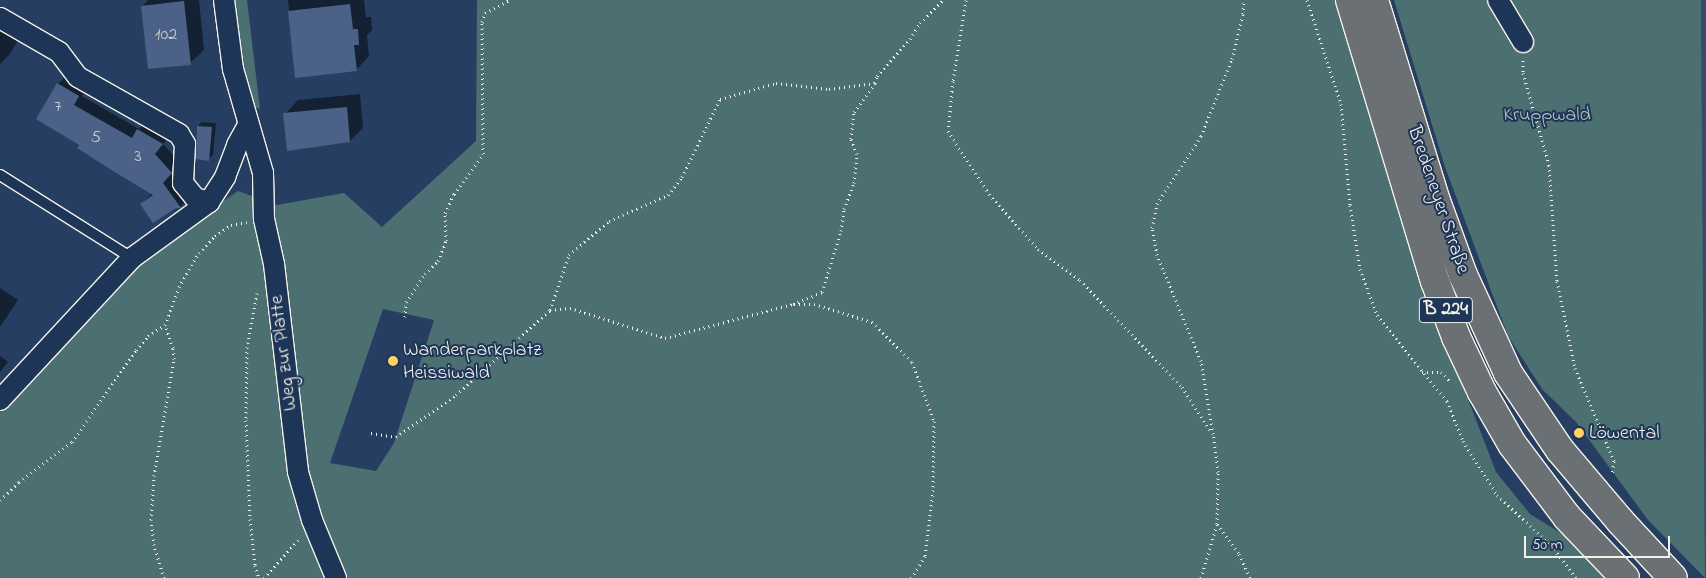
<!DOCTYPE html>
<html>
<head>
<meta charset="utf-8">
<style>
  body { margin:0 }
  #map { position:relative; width:1706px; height:578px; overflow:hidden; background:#263e61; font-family:"Indie Flower",sans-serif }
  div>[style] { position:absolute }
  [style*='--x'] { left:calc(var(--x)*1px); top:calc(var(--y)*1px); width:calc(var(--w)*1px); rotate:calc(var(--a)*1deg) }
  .built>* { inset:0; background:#354b6e }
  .green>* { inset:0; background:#4c6f71 }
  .shadow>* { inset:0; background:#0007 }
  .building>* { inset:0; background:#4b6187 }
  .path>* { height:3px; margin-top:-1.5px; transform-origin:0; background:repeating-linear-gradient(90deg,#f4f1e8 0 1px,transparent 0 5px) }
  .roads { filter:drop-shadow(1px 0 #f4f1e8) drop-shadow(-1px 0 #f4f1e8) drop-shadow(0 1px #f4f1e8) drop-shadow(0 -1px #f4f1e8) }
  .service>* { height:10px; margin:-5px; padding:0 5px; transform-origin:5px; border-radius:5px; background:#1d3557 }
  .minor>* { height:20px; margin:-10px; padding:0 10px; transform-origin:10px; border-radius:10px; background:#1d3557 }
  .primary>* { height:28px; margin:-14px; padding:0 14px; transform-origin:14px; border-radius:14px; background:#6a7074 }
  .dots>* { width:14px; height:14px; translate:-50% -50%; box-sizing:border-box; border:2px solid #1d3557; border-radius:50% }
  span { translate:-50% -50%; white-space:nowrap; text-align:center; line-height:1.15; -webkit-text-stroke:4px #1d3557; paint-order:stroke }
  .number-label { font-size:18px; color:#cacdd0 }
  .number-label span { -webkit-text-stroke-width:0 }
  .shield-label span { padding:1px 4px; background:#1d3557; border:1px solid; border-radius:4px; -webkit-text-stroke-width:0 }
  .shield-label { font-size:19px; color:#f4f1e8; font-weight:700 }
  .park-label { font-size:20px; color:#b9c4be }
  .street-label { font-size:20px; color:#f4f1e8 }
  .poi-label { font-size:20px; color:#f4f1e8 }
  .left { translate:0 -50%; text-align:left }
  .scale { position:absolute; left:1524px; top:536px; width:146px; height:22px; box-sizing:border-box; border:2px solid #f4f1e8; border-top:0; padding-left:6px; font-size:15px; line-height:18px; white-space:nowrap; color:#f4f1e8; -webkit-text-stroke:4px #1d3557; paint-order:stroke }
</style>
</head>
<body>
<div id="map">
  <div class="built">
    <div style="clip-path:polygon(1701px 0,1706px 0,1706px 578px,1705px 578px)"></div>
  </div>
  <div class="green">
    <div style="clip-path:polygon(234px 0,247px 0,260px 109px,251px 106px,242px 68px)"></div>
    <div style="clip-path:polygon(evenodd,477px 0,1340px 0,1432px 306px,1496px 472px,1530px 514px,1564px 535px,1611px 578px,0 578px,0 412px,140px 260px,238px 191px,277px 205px,344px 193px,382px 227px,476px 141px,477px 0,383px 309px,434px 320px,394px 443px,376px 471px,330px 463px,383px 309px)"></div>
    <div style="clip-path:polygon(1394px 0,1701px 0,1705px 578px,1648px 520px,1576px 422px,1542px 389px,1508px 336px,1445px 167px)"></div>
  </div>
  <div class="shadow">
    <div style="clip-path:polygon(148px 0,199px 0,204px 50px,190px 63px,143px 6px)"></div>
    <div style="clip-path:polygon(288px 0,364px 0,366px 17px,371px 17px,372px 30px,367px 35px,369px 56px,356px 70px,296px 76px)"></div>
    <div style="clip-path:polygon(0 19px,25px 28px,10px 54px,0 64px)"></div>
    <div style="clip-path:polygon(67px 75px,87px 87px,82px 96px,139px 129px,147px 121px,171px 134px,163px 144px,180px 163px,171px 173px,189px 198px,180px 207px,141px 204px,153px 193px,37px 118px,58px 84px)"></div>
    <div style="clip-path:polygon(360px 94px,363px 128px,350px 141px,285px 114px,298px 100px)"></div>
    <div style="clip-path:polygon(202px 122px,216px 123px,213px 155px,208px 159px,198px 126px)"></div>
    <div style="clip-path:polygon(0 288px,18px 300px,0 327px)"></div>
    <div style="clip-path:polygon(0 356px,8px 362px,0 372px)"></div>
  </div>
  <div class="building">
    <div style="clip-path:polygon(184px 1px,191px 65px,148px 69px,141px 6px)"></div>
    <div style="clip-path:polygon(350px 4px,353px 29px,358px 29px,359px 45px,354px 45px,357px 71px,295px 78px,288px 11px)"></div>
    <div style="clip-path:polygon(57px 83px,79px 96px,74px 105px,132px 138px,137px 129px,163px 144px,155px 154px,172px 173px,163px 183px,181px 208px,176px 208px,153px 223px,140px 204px,153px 195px,113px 171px,77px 148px,79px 145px,36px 119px)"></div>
    <div style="clip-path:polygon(347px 107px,350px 142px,287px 151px,283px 113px)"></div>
    <div style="clip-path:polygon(197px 126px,212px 127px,209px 161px,196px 159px)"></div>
  </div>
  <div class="path">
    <div style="--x:966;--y:0;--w:82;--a:99.1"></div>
    <div style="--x:953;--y:81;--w:50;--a:95.7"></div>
    <div style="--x:948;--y:131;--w:75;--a:56.9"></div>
    <div style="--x:989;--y:194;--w:74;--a:48.3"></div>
    <div style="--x:1038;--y:249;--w:52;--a:36.4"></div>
    <div style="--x:1080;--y:280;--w:148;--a:46.4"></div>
    <div style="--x:1182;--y:387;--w:54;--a:57.2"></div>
    <div style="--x:1307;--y:0;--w:109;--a:71.9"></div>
    <div style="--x:1341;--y:104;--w:101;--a:84.9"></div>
    <div style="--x:1350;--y:205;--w:65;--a:81.1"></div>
    <div style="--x:1360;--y:269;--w:49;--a:69.7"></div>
    <div style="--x:1377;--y:315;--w:111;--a:50.9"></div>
    <div style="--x:1447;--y:401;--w:43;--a:68.2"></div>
    <div style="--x:1463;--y:441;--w:64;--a:57.8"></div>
    <div style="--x:1497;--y:495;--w:74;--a:42.8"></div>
    <div style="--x:1551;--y:545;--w:41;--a:52.9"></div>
    <div style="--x:1523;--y:60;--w:13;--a:90"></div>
    <div style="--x:1523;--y:73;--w:96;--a:74.2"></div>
    <div style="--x:1549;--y:165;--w:116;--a:86.1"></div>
    <div style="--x:1557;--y:281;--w:89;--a:78.3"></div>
    <div style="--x:1575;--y:368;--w:101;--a:67.2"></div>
    <div style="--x:1614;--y:461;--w:14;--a:98"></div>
    <div style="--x:257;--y:293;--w:55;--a:100.5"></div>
    <div style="--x:247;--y:347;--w:73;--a:90.8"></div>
    <div style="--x:246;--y:420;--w:99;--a:87.7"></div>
    <div style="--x:250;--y:519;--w:46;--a:83.8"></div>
    <div style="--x:255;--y:565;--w:14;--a:73"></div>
    <div style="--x:794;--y:304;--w:20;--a:0"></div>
    <div style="--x:814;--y:304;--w:61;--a:17.2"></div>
    <div style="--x:872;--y:322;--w:57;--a:45"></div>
    <div style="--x:912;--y:362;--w:63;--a:69.6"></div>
    <div style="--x:934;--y:421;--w:69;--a:90.8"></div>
    <div style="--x:933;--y:490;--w:66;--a:96.9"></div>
    <div style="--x:925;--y:556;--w:26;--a:122"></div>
    <div style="--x:550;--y:310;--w:20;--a:-6"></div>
    <div style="--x:570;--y:308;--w:100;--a:17.5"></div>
    <div style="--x:665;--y:338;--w:132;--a:-14.9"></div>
    <div style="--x:793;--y:304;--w:31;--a:-22"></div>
    <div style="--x:822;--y:292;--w:64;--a:-72.7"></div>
    <div style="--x:841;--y:231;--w:22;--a:-82"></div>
    <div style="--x:844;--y:209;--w:28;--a:-69"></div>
    <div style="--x:854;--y:183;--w:29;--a:-84"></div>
    <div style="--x:857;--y:154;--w:16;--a:-112"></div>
    <div style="--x:851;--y:139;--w:27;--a:-84"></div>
    <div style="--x:854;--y:112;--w:36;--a:-54"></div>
    <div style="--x:875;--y:83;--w:7;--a:-74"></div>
    <div style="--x:877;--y:76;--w:50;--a:-48.3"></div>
    <div style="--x:910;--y:39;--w:19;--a:-58"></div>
    <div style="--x:920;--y:23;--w:33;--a:-45"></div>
    <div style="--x:405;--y:317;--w:15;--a:-86"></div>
    <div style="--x:406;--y:302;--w:34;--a:-56"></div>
    <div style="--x:425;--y:274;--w:18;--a:-45"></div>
    <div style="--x:438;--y:261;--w:22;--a:-68"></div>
    <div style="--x:446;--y:241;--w:28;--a:-92"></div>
    <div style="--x:445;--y:213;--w:21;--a:-65"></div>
    <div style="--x:454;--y:194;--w:49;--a:-54.1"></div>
    <div style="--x:483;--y:154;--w:132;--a:-90.4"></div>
    <div style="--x:482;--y:22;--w:9;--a:-72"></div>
    <div style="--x:485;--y:13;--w:27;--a:-28"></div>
    <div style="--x:1422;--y:372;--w:19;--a:0"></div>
    <div style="--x:1441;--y:372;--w:13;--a:45"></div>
    <div style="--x:371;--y:433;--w:25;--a:9"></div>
    <div style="--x:396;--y:437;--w:73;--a:-35"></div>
    <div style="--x:456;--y:395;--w:127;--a:-42.1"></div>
    <div style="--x:550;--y:310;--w:58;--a:-70.9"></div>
    <div style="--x:569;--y:255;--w:52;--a:-40.4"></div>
    <div style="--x:609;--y:221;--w:64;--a:-23.8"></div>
    <div style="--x:668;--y:195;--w:23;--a:-52"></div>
    <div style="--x:682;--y:177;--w:87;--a:-64"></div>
    <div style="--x:720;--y:99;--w:58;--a:-15.9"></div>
    <div style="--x:776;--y:83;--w:53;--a:6.5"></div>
    <div style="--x:829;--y:89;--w:46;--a:-7.4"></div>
    <div style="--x:0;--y:500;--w:26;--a:-43"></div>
    <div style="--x:19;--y:482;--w:66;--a:-37"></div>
    <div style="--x:72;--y:442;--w:112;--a:-55.2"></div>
    <div style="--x:136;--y:350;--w:18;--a:-49"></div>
    <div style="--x:148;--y:336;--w:20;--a:-33"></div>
    <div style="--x:165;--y:325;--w:40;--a:-69.8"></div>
    <div style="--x:179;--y:287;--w:39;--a:-60"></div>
    <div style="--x:199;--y:253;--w:23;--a:-47"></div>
    <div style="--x:215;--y:236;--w:19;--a:-35"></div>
    <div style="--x:231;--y:225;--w:16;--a:-11"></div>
    <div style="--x:1217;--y:524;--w:37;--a:54"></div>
    <div style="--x:1239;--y:554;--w:26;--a:65"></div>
    <div style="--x:164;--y:578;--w:34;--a:-107"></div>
    <div style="--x:154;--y:545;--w:25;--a:-97"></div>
    <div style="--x:151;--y:520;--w:44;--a:-86.1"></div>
    <div style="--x:154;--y:476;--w:119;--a:-80.3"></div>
    <div style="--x:174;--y:359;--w:11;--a:-95"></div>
    <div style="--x:173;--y:348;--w:24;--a:-109"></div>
    <div style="--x:264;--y:578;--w:52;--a:-48.1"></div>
    <div style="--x:1201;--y:578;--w:56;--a:-73.5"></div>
    <div style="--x:1217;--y:524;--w:52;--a:-88.9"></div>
    <div style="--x:1218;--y:472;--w:38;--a:-97"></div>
    <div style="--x:1213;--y:434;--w:74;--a:-99.3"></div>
    <div style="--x:1201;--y:361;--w:115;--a:-112.5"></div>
    <div style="--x:1157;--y:255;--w:27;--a:-100"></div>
    <div style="--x:1152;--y:228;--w:25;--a:-78"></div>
    <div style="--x:1157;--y:204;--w:81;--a:-57.1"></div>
    <div style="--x:1201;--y:136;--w:83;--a:-68.1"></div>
    <div style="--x:1232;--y:59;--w:46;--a:-76.3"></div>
    <div style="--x:1243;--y:14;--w:14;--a:-86"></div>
  </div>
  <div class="roads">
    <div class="service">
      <div style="--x:0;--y:175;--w:156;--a:32.2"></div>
    </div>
    <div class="minor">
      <div style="--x:224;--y:0;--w:70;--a:82.6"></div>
      <div style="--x:233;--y:69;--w:108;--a:73.9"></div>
      <div style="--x:263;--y:173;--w:46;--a:88.8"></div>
      <div style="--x:264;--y:219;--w:46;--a:77.5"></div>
      <div style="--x:274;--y:264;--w:209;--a:83.4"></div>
      <div style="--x:298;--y:472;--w:50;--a:73.7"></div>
      <div style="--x:312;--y:520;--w:63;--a:67.5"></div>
      <div style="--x:1498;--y:0;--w:49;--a:59.2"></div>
      <div style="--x:0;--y:18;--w:68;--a:30"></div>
      <div style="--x:59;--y:52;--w:31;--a:53"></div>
      <div style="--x:78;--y:77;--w:116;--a:29.4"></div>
      <div style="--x:179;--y:134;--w:12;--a:59"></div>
      <div style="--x:185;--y:144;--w:39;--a:93"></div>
      <div style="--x:183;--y:183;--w:19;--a:51"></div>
      <div style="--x:195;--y:198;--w:15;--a:16"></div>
      <div style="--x:0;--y:400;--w:194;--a:-47.1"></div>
      <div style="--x:132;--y:258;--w:95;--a:-36"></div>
      <div style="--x:209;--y:202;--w:30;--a:-57"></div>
      <div style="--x:225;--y:177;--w:34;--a:-69"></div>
      <div style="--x:237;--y:145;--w:23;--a:-61"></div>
    </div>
    <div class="primary">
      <div style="--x:1350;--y:0;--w:294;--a:73.2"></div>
      <div style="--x:1435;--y:281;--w:60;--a:69.4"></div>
      <div style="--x:1456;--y:337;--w:61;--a:64.7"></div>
      <div style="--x:1482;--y:392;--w:60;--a:60"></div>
      <div style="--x:1512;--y:444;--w:91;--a:53"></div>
      <div style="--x:1567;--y:517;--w:84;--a:46.4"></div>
      <div style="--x:1374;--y:0;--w:210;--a:72.9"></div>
      <div style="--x:1436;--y:201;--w:79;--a:70"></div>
      <div style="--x:1463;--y:275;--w:108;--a:65.3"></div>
      <div style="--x:1508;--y:373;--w:93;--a:56"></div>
      <div style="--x:1560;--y:450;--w:94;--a:49.7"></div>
      <div style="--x:1621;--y:522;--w:76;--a:47.1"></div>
    </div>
  </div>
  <div class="dots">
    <div style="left:393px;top:361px;background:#ffd166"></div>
    <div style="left:1579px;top:433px;background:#ffd166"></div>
  </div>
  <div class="number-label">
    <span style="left:166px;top:35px">102</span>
    <span style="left:58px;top:107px">7</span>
    <span style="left:96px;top:138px">5</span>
    <span style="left:138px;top:157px">3</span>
  </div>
  <div class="shield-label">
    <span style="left:1446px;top:310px">B 224</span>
  </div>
  <div class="park-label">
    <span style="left:1547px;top:115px">Kruppwald</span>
  </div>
  <div class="street-label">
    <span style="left:1438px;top:200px;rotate:71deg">Bredeneyer Straße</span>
    <span style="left:284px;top:353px;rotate:-97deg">Weg zur Platte</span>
  </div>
  <div class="poi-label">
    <span class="left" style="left:403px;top:362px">Wanderparkplatz<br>Heissiwald</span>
    <span class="left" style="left:1589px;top:433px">Löwental</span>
  </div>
  <div class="scale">50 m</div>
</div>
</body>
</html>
